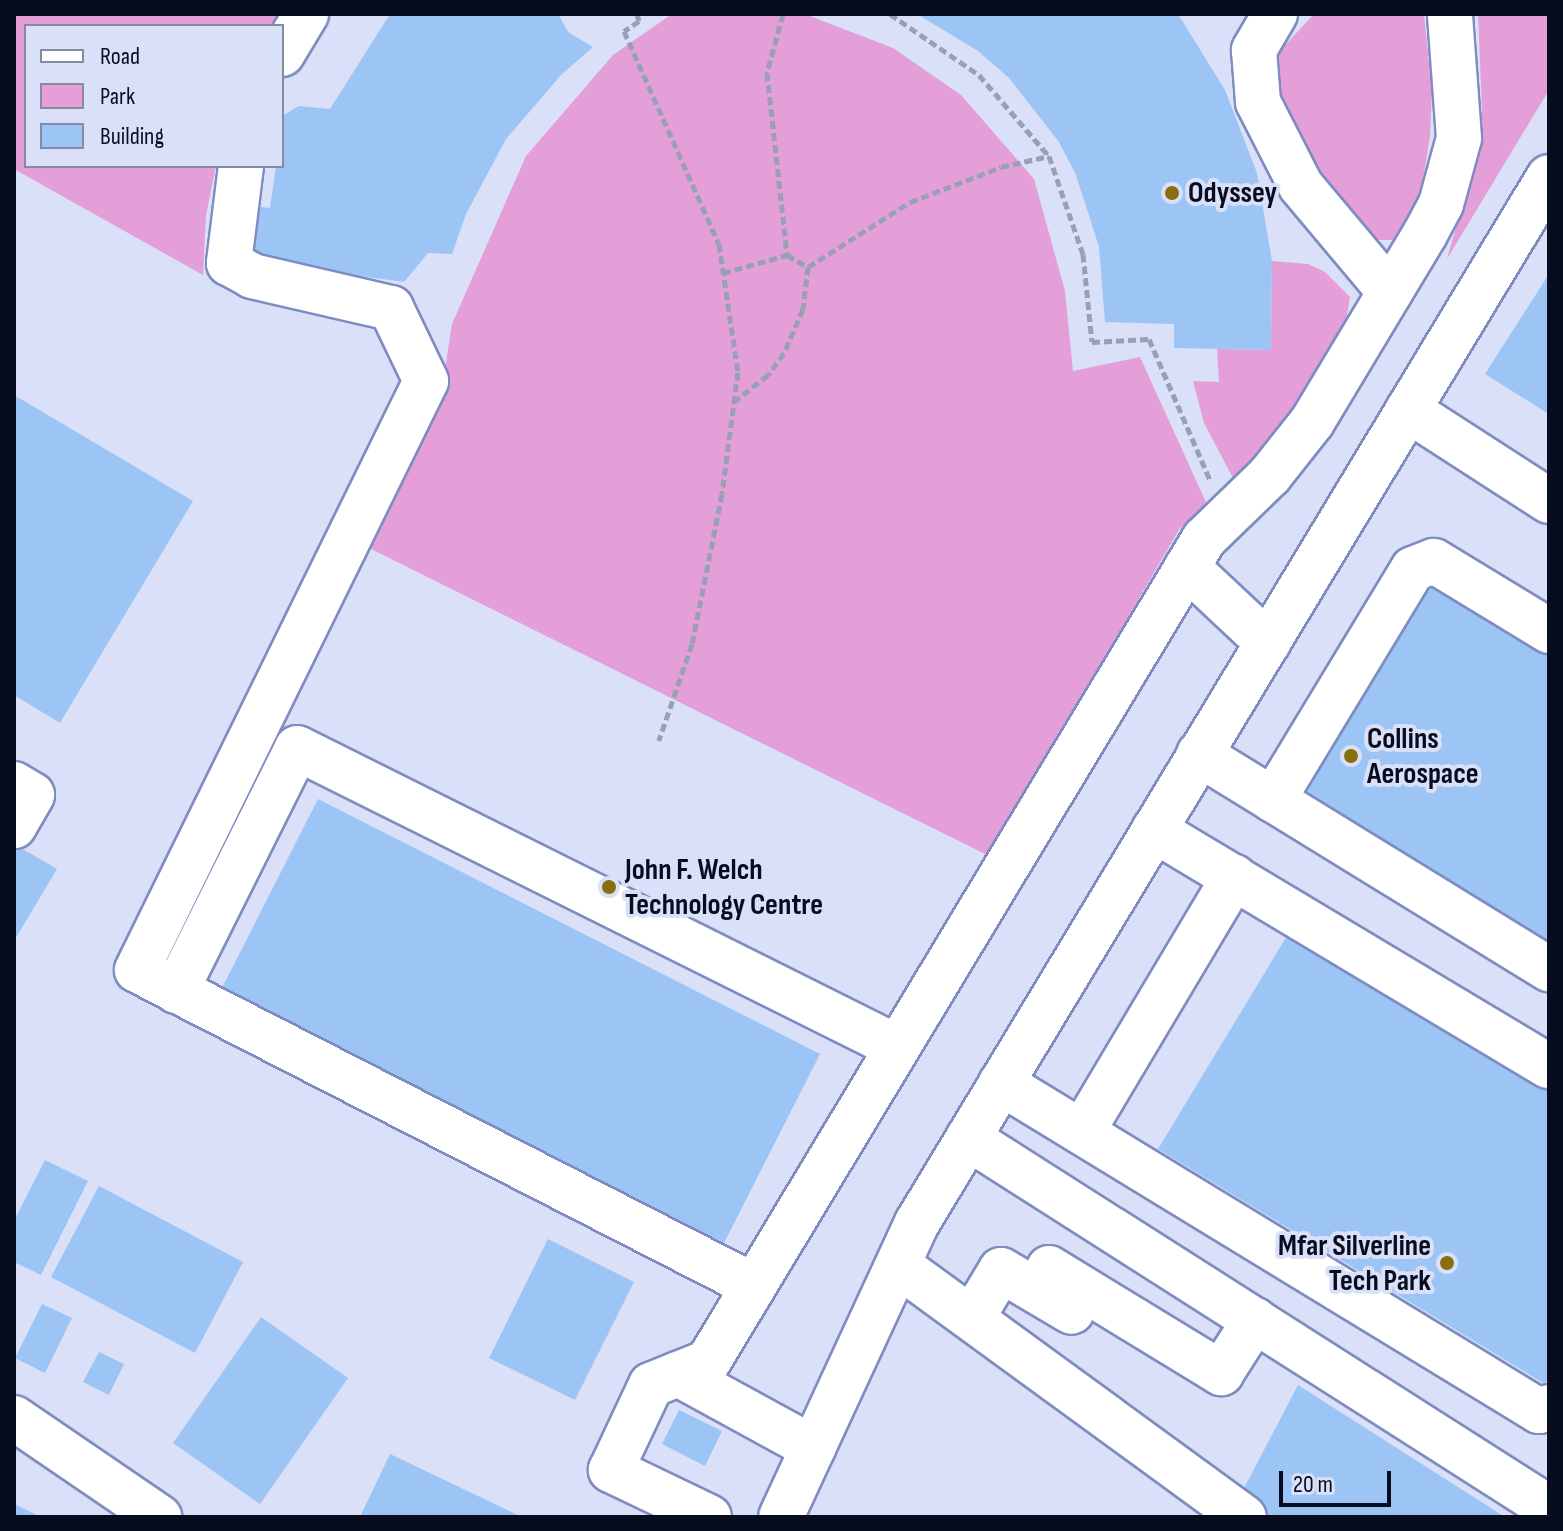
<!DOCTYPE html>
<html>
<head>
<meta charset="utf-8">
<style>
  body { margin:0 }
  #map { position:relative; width:1563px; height:1531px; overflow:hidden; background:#d9e0f7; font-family:"Sofia Sans Condensed",sans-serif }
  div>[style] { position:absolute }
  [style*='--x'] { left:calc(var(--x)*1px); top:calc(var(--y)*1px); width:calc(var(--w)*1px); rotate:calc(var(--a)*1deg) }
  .green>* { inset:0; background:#e49fd8 }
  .building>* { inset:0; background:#9cc5f6 }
  .path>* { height:5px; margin-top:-2.5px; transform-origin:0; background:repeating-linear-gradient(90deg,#999fb5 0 8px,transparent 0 12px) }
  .roads { filter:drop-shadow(2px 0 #7e8cc1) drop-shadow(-2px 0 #7e8cc1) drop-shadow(0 2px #7e8cc1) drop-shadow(0 -2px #7e8cc1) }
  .minor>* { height:44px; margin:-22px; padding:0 22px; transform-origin:22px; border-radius:22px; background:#fff }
  .dots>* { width:22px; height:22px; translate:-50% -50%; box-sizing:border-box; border:4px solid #d9e0f7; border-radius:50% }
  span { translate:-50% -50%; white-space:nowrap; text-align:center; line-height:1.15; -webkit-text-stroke:8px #d9e0f7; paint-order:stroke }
  .poi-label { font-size:30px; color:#080c1f; font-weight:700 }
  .left { translate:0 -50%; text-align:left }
  .right { translate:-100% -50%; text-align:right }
  .frame { position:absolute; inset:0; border:16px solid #080c1f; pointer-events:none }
  .legend { position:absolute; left:24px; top:24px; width:260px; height:144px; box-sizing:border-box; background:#d9e0f7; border:2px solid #858ba1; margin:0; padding:10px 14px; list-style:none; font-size:24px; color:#080c1f }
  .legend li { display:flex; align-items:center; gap:16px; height:40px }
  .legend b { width:40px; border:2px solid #858ba1 }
  .scale { position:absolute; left:1279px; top:1471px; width:112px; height:36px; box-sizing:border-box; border:4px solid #080c1f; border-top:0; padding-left:10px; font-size:24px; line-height:28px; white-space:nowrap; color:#080c1f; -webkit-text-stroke:6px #d9e0f7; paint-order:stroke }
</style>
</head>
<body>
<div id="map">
  <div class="green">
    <div style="clip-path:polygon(14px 14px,289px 14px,281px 26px,26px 26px,26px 166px,216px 166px,206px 215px,203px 275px,14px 169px)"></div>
    <div style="clip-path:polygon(672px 14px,810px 16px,893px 48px,961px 95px,1034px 179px,1065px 291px,1073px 371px,1140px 357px,1210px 511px,1180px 528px,989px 856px,369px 548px,440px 402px,452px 324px,526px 156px,613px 55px)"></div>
    <div style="clip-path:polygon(1314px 14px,1424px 14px,1432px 91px,1430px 136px,1417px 218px,1397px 240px,1365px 240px,1304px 152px,1269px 79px,1275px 56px)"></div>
    <div style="clip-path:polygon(1478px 14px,1549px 14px,1549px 90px,1447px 259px,1475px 162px,1482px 111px)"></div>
    <div style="clip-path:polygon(1272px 261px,1308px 264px,1325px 272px,1350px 297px,1343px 338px,1277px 439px,1234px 480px,1204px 423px,1193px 381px,1219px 382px,1217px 349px,1271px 350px)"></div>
  </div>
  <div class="building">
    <div style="clip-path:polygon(390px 14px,558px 14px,568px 32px,593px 47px,561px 75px,506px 139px,466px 214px,452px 254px,428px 253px,404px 282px,244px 260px,251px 206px,270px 208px,276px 166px,282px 166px,282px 116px,299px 106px,330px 109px)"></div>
    <div style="clip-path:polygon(917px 14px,1178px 14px,1225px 90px,1257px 173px,1272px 261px,1271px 350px,1174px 348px,1174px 324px,1105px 322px,1099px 247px,1076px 175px,1059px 142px,1009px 78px,978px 51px)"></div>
    <div style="clip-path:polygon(1547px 277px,1549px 279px,1549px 414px,1485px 374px)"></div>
    <div style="clip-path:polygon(14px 395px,193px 501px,60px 723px,14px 695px)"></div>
    <div style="clip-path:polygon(1436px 573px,1549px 643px,1549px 946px,1300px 793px)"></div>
    <div style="clip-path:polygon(318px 799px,820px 1054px,724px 1243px,222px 988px)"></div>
    <div style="clip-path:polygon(14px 844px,57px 869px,14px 941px)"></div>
    <div style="clip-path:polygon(1290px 931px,1549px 1089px,1549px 1377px,1545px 1384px,1158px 1149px)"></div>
    <div style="clip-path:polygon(45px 1160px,88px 1181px,41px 1275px,14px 1262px,14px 1221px)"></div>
    <div style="clip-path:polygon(99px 1186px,243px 1262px,195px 1353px,51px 1277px)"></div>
    <div style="clip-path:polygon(548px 1239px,634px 1282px,575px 1400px,489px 1358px)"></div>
    <div style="clip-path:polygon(42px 1304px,72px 1318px,45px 1373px,15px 1358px)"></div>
    <div style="clip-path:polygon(261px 1317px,348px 1378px,260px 1504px,173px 1443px)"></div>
    <div style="clip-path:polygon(99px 1352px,124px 1364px,109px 1395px,83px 1382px)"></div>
    <div style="clip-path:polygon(1298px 1385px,1505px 1517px,1265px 1517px,1241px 1494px)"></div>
    <div style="clip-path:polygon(679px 1410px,722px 1431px,705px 1466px,662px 1444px)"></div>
    <div style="clip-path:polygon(390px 1454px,522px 1517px,360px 1517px)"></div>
    <div style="clip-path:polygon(14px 1504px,41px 1517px,14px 1517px)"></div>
  </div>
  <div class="path">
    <div style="--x:637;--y:14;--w:7;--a:74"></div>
    <div style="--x:639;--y:21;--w:18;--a:146"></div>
    <div style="--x:624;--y:31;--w:233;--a:66"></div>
    <div style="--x:719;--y:244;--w:129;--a:81.6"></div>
    <div style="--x:738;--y:372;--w:123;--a:97.5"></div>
    <div style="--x:722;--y:494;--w:153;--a:101.3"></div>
    <div style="--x:692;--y:644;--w:102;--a:109"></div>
    <div style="--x:783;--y:14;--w:61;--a:105.2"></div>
    <div style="--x:767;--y:73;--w:183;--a:83.7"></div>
    <div style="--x:890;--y:14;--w:108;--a:34.4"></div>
    <div style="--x:979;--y:75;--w:107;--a:49.2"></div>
    <div style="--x:1049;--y:156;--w:104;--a:70.9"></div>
    <div style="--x:1083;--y:254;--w:88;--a:84.2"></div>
    <div style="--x:1092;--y:342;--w:57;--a:-3"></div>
    <div style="--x:1149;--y:339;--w:154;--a:66.6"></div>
    <div style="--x:808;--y:267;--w:121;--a:-32.5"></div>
    <div style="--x:910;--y:202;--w:97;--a:-21"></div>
    <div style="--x:1001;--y:167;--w:49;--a:-12.9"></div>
    <div style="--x:723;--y:273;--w:66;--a:-15.7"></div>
    <div style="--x:787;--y:255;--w:24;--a:30"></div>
    <div style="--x:808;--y:267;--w:42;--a:96.8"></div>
    <div style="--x:803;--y:309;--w:48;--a:113.4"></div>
    <div style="--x:784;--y:353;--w:27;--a:126"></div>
    <div style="--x:768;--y:375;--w:42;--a:141.8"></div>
  </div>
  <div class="roads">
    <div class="minor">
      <div style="--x:1275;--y:14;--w:42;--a:120.3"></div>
      <div style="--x:1254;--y:50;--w:52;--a:85.6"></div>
      <div style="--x:1258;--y:102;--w:94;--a:62.9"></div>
      <div style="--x:1301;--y:186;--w:138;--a:50"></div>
      <div style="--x:282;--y:54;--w:47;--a:-59"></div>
      <div style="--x:241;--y:166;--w:98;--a:97.1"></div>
      <div style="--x:229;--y:263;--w:26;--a:29"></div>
      <div style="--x:252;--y:276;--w:143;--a:13"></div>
      <div style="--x:391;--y:308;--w:81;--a:64.4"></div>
      <div style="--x:426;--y:381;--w:656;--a:116.14"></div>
      <div style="--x:137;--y:970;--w:693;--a:27.12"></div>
      <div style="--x:1408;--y:410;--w:168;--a:32.8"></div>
      <div style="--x:1187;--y:567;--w:111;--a:43.2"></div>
      <div style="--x:1199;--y:754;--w:411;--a:31.6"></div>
      <div style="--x:14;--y:784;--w:21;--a:31"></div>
      <div style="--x:32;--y:795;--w:36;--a:120"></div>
      <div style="--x:1273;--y:800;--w:270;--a:-58.8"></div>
      <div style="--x:1413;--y:569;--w:22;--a:-21"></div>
      <div style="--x:1434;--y:561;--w:135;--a:31.3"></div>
      <div style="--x:1154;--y:830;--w:460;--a:30.9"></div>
      <div style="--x:176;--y:991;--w:271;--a:-63.5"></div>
      <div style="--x:297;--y:748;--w:670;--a:26.49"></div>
      <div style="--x:1001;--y:1083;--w:630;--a:31.37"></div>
      <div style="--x:1539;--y:1411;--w:11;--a:-22"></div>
      <div style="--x:1082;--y:1132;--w:297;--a:-59.2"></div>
      <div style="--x:968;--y:1138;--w:689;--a:32.49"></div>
      <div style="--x:898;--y:1265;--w:428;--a:36.1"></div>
      <div style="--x:1049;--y:1268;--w:202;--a:31.4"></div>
      <div style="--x:1221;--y:1373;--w:63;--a:-57.3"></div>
      <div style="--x:972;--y:1318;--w:56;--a:-58.9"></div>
      <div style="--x:1001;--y:1270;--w:82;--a:30.6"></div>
      <div style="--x:678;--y:1374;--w:154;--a:28.7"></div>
      <div style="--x:14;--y:1418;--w:176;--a:34.3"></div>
      <div style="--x:709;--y:1517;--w:109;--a:-154.4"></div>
      <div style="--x:611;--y:1470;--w:94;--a:-64.8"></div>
      <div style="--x:651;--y:1385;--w:61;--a:-22"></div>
      <div style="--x:708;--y:1362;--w:961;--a:-58.92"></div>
      <div style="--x:1204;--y:539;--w:92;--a:-44.1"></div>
      <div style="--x:1270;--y:475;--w:68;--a:-51.6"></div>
      <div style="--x:1312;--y:422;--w:219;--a:-59"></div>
      <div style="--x:1425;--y:234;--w:34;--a:-62"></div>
      <div style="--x:1441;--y:204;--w:68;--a:-74.7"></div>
      <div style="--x:1459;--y:138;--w:124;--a:-94.2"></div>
      <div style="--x:781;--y:1517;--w:324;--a:-65.2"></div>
      <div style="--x:917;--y:1223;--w:1222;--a:-58.86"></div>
    </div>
  </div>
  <div class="dots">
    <div style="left:1172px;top:193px;background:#876f0f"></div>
    <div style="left:1351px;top:756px;background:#876f0f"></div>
    <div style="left:609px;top:887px;background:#876f0f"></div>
    <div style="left:1447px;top:1263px;background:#876f0f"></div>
  </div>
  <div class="poi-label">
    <span class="left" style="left:1188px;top:193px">Odyssey</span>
    <span class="left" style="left:1367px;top:756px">Collins<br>Aerospace</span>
    <span class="left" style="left:625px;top:887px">John F. Welch<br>Technology Centre</span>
    <span class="right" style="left:1431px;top:1263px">Mfar Silverline<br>Tech Park</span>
  </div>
  <div class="frame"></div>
  <ul class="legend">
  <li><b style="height:10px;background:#fff"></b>Road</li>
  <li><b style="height:22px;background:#e49fd8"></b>Park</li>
  <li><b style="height:22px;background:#9cc5f6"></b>Building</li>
  </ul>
  <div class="scale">20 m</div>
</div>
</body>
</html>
